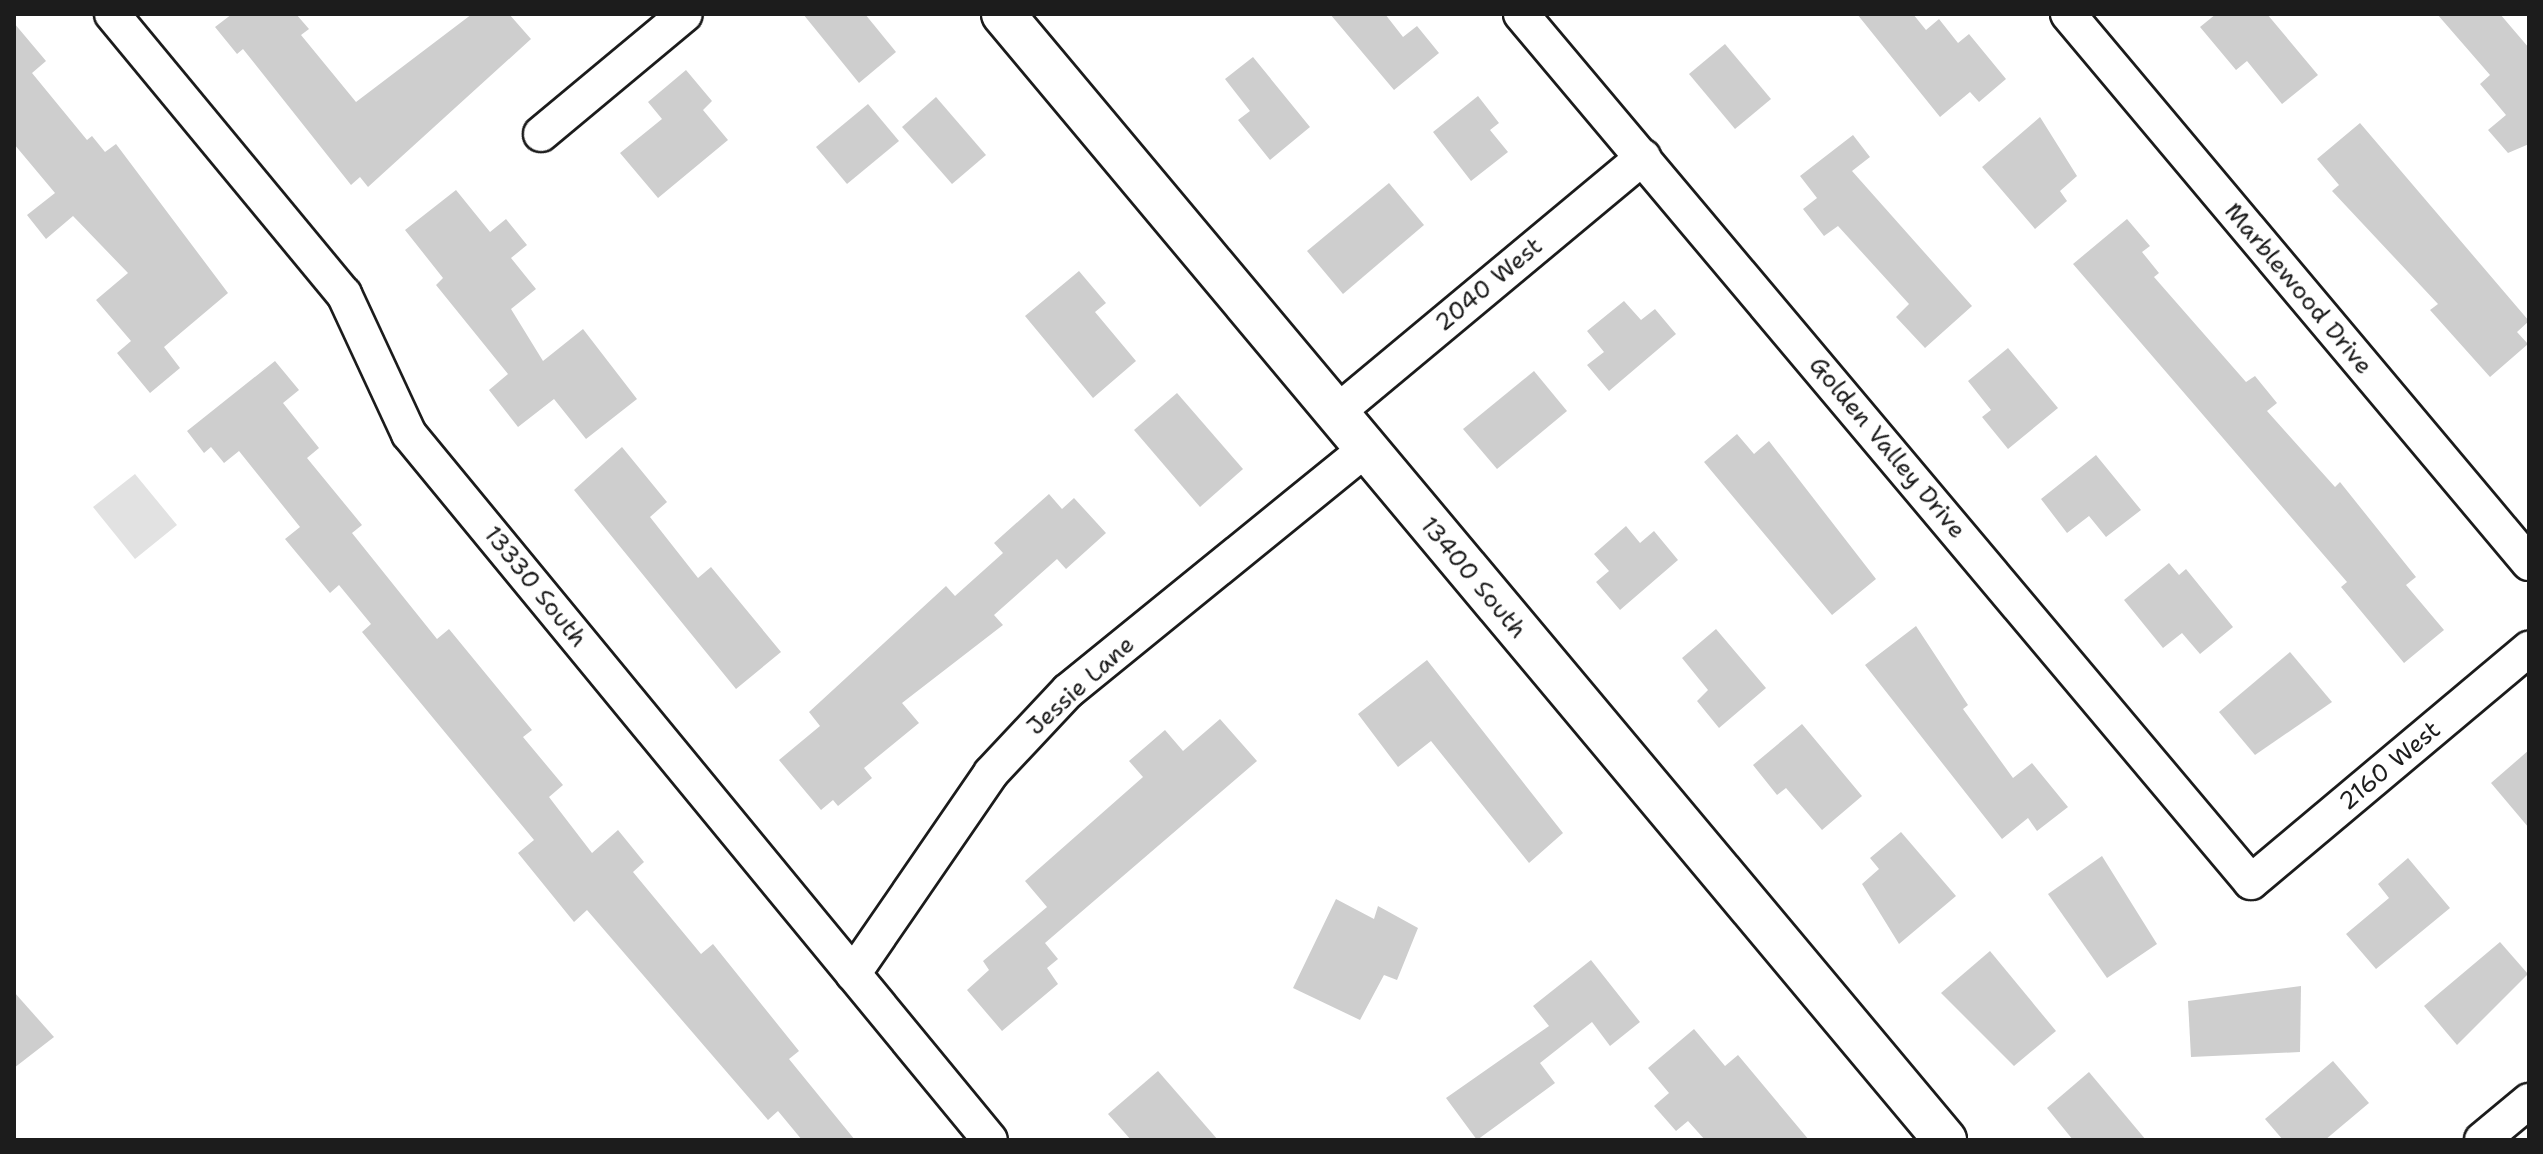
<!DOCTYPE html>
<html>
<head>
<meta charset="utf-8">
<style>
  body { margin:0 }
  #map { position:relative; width:2543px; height:1154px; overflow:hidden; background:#fff; font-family:"Shantell Sans",sans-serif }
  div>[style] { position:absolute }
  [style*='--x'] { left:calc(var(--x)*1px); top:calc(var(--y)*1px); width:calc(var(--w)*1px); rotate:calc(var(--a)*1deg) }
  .green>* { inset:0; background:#e2e2e2 }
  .building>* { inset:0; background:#cecece }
  .roads { filter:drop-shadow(2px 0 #1c1c1c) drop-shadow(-2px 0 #1c1c1c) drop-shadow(0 2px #1c1c1c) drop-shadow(0 -2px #1c1c1c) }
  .minor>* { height:34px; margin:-17px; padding:0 17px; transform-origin:17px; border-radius:17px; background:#fff }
  .tertiary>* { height:42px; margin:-21px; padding:0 21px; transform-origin:21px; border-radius:21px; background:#fff }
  span { translate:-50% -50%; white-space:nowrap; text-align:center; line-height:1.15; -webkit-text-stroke:6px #fff; paint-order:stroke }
  .street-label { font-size:24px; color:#1c1c1c }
  .frame { position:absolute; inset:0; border:16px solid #1c1c1c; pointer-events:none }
</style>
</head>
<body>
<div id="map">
  <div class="green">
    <div style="clip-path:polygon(135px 474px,177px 525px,135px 559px,93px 507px)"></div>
  </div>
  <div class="building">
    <div style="clip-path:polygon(232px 14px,296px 14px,309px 29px,301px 35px,356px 102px,472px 14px,509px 14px,531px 39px,368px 187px,360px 177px,351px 185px,243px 49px,237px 54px,215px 27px)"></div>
    <div style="clip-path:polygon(803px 14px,865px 14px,896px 52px,859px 83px)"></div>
    <div style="clip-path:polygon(1330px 14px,1385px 14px,1403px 37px,1417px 26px,1439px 53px,1394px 90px)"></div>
    <div style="clip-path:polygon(1857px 14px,1913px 14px,1926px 30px,1939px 19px,1958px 43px,1969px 34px,2006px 79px,1979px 102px,1970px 92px,1940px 117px)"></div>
    <div style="clip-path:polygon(2216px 14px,2267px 14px,2318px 75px,2282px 104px,2247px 61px,2236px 70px,2200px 27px)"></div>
    <div style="clip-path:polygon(2437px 14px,2500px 14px,2529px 48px,2529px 144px,2508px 153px,2488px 130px,2506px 115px,2480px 84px,2490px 75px)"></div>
    <div style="clip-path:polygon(14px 23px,46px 61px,32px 73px,87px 140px,92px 136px,105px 152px,116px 144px,228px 293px,164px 347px,180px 368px,150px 393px,117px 353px,131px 341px,96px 300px,128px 273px,73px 216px,46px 239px,27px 215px,55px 193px,14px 144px)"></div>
    <div style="clip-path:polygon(1725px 44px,1771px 99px,1735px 129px,1689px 74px)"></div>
    <div style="clip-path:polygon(1253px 57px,1310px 127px,1270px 160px,1238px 120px,1250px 111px,1225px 79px)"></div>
    <div style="clip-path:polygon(686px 70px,712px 101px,703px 110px,728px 140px,658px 198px,620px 153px,662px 119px,648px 102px)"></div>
    <div style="clip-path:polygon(1478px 96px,1499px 123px,1490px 130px,1508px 152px,1471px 181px,1433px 132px)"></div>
    <div style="clip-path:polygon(936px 97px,986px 155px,952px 184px,902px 127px)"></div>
    <div style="clip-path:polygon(868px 104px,899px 141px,847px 184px,816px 147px)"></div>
    <div style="clip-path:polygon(2040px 117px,2077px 176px,2060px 191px,2067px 201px,2035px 229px,1982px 167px)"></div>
    <div style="clip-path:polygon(2360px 123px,2529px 321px,2517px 332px,2528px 344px,2490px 377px,2430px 310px,2438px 304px,2332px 191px,2339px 185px,2317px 159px)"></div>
    <div style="clip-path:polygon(1853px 135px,1870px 157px,1852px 171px,1972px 306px,1925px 348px,1896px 317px,1909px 304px,1838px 226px,1824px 236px,1803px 209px,1817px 198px,1800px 176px)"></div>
    <div style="clip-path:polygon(1389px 183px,1424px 225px,1343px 294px,1307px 251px)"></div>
    <div style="clip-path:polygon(456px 190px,490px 232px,506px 219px,527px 245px,511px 258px,536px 289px,511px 309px,543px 361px,583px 329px,637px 399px,586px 439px,554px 399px,518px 427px,489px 390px,508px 374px,436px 285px,443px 278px,405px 230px)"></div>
    <div style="clip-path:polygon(2127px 219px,2150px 246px,2142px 252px,2159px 273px,2154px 277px,2246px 382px,2255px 376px,2277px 403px,2267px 411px,2335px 487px,2340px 482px,2416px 577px,2406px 585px,2444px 630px,2404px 663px,2341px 587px,2347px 582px,2073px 264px)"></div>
    <div style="clip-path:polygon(1079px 271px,1106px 303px,1095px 312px,1136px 361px,1093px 398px,1025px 316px)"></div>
    <div style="clip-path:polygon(1624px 301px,1641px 320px,1655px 309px,1676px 334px,1609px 391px,1587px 365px,1604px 352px,1587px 331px)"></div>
    <div style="clip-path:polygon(2008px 348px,2058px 408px,2008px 449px,1982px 417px,1991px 410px,1968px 381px)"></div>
    <div style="clip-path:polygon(275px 361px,299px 390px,283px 403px,319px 448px,307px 458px,362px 525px,352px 533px,437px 639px,449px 629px,532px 730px,523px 737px,563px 785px,549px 797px,592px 853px,618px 830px,644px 862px,633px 872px,701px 954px,713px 944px,799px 1051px,789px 1059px,855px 1140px,802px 1140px,778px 1111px,768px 1120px,587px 910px,574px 922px,518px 853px,534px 840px,362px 632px,371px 624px,339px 585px,330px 593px,285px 539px,300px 527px,239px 451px,224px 463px,211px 447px,204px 453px,187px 431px)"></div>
    <div style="clip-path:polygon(1534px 371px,1567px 411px,1497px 469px,1463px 429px)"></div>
    <div style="clip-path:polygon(1177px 393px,1243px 469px,1200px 507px,1134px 430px)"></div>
    <div style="clip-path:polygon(1737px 434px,1754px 454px,1769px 441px,1876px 579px,1832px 615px,1704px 462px)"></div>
    <div style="clip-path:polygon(622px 447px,667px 502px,650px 517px,698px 578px,711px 567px,781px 652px,736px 689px,574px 490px)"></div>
    <div style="clip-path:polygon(2096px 455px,2141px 510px,2106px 537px,2089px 516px,2067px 533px,2041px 499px)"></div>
    <div style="clip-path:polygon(1049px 494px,1062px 509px,1074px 498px,1106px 533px,1066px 569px,1057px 559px,994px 615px,1003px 625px,902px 703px,919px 723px,864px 768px,872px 778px,838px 806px,833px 800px,821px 810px,779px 760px,820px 726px,809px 712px,946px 586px,955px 596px,1003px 553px,994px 543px)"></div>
    <div style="clip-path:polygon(1626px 526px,1640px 543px,1654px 531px,1678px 560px,1620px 610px,1596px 582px,1609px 571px,1594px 554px)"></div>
    <div style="clip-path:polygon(2169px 563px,2179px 575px,2186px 569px,2233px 627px,2200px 654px,2182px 633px,2163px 648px,2124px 600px)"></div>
    <div style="clip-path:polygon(1916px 626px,1968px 705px,1963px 709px,2013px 778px,2032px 763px,2068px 807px,2037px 831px,2028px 818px,2002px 839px,1865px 665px)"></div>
    <div style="clip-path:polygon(1716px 629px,1766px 688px,1719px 728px,1697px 701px,1708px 690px,1682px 658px)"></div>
    <div style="clip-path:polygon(2290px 652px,2332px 702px,2255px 755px,2219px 712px)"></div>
    <div style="clip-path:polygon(1427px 660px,1563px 833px,1529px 863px,1431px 741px,1398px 767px,1358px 714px)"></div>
    <div style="clip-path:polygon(1220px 719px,1257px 761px,1045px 943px,1058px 959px,1047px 968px,1058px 984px,1002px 1031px,967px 990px,989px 970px,983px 961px,1047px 907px,1025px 881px,1143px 777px,1129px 761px,1165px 730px,1183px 751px)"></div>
    <div style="clip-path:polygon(1802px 724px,1862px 796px,1822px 830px,1786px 788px,1777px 795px,1753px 765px)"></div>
    <div style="clip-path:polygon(2529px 750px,2529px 828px,2491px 783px)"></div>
    <div style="clip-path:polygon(1901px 832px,1956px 896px,1899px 944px,1862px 884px,1879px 869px,1870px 858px)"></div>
    <div style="clip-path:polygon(2102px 856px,2157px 944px,2107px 978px,2048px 894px)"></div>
    <div style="clip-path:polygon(2408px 858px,2450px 908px,2376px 969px,2346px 934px,2389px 898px,2378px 884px)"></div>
    <div style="clip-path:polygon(1336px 899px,1374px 919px,1378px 906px,1418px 928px,1397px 980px,1384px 975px,1360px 1020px,1293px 988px)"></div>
    <div style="clip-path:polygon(2500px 942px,2528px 974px,2457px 1045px,2424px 1006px)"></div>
    <div style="clip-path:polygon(1990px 951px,2056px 1031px,2014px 1066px,1941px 993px)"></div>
    <div style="clip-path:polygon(1591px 960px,1640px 1022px,1610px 1046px,1592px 1022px,1540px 1063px,1555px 1083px,1477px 1140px,1446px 1098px,1549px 1026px,1533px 1006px)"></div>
    <div style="clip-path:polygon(2301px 986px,2300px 1052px,2191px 1057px,2188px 1001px)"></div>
    <div style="clip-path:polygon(14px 992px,54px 1037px,14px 1068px)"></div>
    <div style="clip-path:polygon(1694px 1029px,1725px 1066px,1738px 1055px,1809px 1140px,1705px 1140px,1688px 1121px,1676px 1131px,1654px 1106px,1669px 1093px,1648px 1068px)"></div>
    <div style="clip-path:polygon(2333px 1061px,2369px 1103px,2325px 1140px,2283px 1140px,2265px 1119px)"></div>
    <div style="clip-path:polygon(1158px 1071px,1218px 1140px,1131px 1140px,1108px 1114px)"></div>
    <div style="clip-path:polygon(2089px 1072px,2146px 1140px,2073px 1140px,2047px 1108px)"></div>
  </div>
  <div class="roads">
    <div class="minor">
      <div style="--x:112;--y:14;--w:364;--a:50.4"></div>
      <div style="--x:344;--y:294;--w:154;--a:65.1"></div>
      <div style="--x:409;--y:434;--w:914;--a:50.55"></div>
      <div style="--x:1521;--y:14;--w:1134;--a:49.94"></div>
      <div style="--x:2251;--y:882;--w:363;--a:-40"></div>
      <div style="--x:2068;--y:14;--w:717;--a:49.98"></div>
      <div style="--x:541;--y:134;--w:187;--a:-39.8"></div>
      <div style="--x:1336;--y:413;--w:400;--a:-39.8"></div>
      <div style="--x:853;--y:974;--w:244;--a:-55.5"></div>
      <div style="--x:991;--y:773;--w:112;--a:-46.8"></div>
      <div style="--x:1068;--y:691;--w:382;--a:-39.1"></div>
      <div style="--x:2482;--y:1140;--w:61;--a:-39.7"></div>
    </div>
    <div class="tertiary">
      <div style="--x:1003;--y:14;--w:1468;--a:50.08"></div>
    </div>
  </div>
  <div class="street-label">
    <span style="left:1489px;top:285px;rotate:-40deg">2040 West</span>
    <span style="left:2298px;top:289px;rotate:50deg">Marblewood Drive</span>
    <span style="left:1887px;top:448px;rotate:50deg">Golden Valley Drive</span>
    <span style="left:1473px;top:578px;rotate:50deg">13400 South</span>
    <span style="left:535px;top:587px;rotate:51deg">13330 South</span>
    <span style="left:1081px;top:686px;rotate:-42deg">Jessie Lane</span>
    <span style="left:2390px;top:766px;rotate:-40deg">2160 West</span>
  </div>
  <div class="frame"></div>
</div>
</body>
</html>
